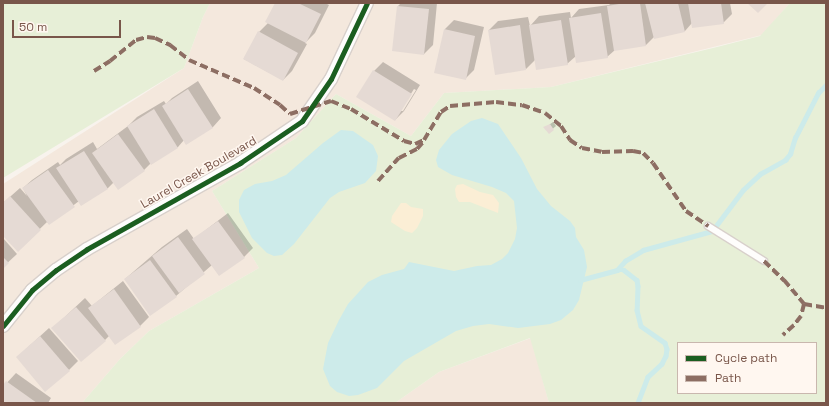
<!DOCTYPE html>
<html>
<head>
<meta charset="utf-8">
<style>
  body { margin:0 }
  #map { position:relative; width:829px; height:406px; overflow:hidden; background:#f8f3ed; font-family:"Space Grotesk",sans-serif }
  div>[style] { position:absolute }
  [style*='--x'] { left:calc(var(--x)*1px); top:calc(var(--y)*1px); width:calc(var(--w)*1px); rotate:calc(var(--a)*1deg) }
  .residential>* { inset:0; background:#f4e8dd }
  .green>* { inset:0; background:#e7efd7 }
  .sand>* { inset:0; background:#fbeed5 }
  .water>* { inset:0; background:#cdebea }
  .shadow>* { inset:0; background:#0003 }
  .stream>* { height:4.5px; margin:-2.25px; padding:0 2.25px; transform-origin:2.25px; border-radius:2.25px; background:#cdebea }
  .building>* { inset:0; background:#e5dad4 }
  .roads { filter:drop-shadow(1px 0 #d8d0cb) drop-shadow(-1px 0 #d8d0cb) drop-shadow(0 1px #d8d0cb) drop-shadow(0 -1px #d8d0cb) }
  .lane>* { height:6px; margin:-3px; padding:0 3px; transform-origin:3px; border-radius:3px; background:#fefdfc }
  .street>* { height:12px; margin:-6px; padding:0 6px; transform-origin:6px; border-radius:6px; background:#fefdfc }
  .quiet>* { height:4px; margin-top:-2px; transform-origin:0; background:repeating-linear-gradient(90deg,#8d6e63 0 8px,transparent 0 12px) }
  .cycleway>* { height:5px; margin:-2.5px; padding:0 2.5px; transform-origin:2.5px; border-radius:2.5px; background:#1b5e20 }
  span { translate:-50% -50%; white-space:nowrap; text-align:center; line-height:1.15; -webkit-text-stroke:3px #fff7f0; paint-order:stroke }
  .street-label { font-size:12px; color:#79564a }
  .frame { position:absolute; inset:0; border:4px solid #79564a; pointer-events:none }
  .legend { position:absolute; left:677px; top:342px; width:140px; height:52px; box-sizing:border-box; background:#fff7f0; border:1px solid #c9b7ae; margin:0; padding:5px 7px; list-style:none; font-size:12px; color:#79564a }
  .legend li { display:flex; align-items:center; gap:8px; height:20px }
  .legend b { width:20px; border:1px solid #c9b7ae }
  .scale { position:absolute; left:12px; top:20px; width:109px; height:18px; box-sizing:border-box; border:2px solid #79564a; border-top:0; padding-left:5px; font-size:12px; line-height:14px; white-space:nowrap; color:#79564a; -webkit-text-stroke:3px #fff7f0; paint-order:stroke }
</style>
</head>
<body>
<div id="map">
  <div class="residential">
    <div style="clip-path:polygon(210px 3px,790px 3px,762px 35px,551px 87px,444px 93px,411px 136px,336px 94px,296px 138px,212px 191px,259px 268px,149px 331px,120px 359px,82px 403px,3px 403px,3px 184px,184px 68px,203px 17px)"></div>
    <div style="clip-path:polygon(531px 338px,549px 403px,395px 403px,439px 372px)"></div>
  </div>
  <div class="green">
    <div style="clip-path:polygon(3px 3px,210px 3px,203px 17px,184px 68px,3px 178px)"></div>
    <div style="clip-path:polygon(evenodd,790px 3px,826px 3px,826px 403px,549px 403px,530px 338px,439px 372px,395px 403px,82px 403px,120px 359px,149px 331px,259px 268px,212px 191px,296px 138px,336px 94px,411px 136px,444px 93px,551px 87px,717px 47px,760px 36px,790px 3px,678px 343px,816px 343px,816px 393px,678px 393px,678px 343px)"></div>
  </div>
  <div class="sand">
    <div style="clip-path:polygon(463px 184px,480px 192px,493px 195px,499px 203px,498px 213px,470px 202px,459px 202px,456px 197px,455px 189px,457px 185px)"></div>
    <div style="clip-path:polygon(401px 203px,406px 203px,411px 207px,423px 209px,423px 216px,417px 228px,412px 233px,405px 231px,391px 222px,392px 216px)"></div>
  </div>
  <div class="water">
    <div style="clip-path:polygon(482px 118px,498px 124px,521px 158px,537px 189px,551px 206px,570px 221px,575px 228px,576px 237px,584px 250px,587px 267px,579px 300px,573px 310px,561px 320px,550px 324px,518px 328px,489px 324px,473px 326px,456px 331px,404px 361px,377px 388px,358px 395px,349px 396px,337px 392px,330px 386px,323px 369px,328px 343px,339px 320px,348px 304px,368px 282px,382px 275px,404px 269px,409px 262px,454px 271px,477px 266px,491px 265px,502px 259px,508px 253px,515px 239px,517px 228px,514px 201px,506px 193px,492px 187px,452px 175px,438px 167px,436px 160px,439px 150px,452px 134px,471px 121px)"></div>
    <div style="clip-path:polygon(341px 130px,353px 131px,373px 145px,378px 156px,376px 171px,365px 183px,339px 192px,330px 198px,294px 244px,282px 255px,274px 256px,267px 253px,252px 238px,239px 212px,239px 200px,244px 190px,255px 184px,272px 181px,286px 175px,323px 143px)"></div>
  </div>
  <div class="shadow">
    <div style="clip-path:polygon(276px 3px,328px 3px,327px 4px,329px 5px,315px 33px,305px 43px,307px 44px,292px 71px,283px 80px,244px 59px,259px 32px,268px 23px)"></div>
    <div style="clip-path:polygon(401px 3px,437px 3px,433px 45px,424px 54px,398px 6px)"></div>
    <div style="clip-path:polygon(611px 3px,730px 3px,732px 14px,723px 23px,692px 23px,685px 31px,654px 37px,646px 45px,615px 50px,607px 57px,576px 56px,567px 64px,535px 60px,526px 69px,489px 30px,498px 21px,528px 17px,530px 26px,539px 16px,570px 12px,571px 18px,579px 9px,609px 5px)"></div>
    <div style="clip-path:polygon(454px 20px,484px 27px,474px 70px,465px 79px,435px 72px,445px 29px)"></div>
    <div style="clip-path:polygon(evenodd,383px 62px,420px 85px,404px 111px,395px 120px,374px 71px,383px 62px,414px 89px,416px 90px,403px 111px,400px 111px,414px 89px)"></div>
    <div style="clip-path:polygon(198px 81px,221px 118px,213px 127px,186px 144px,184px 140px,178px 147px,151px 163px,144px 170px,114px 182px,108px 188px,81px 205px,79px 201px,49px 224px,47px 222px,18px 250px,3px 234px,3px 203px,20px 188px,27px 196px,23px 188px,32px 180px,58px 162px,60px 165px,66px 159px,93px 142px,97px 149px,128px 126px,137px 117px,164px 101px,166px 104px,172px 98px)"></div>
    <div style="clip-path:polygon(553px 122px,556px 126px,549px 132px,545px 128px)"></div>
    <div style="clip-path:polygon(228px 213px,253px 248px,244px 257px,219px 275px,212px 265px,176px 296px,125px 279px,162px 247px,187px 229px,194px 239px)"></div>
    <div style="clip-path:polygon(3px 238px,17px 254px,3px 267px)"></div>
    <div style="clip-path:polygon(123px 281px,149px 317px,140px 326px,109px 336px,105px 340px,53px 328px,85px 298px,92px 306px)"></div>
    <div style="clip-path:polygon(49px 328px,78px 361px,69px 370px,26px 349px)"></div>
    <div style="clip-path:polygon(16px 373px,51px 398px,48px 403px,3px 403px,3px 387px)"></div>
  </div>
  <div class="stream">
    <div style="--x:617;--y:270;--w:12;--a:-48"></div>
    <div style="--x:625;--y:261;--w:21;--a:-31"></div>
    <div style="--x:643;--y:250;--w:72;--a:-15.4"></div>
    <div style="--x:712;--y:231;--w:51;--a:-52.9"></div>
    <div style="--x:743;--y:190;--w:23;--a:-43"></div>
    <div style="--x:760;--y:174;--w:29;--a:-29"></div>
    <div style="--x:785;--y:160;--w:8;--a:-50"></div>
    <div style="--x:790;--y:154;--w:17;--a:-73"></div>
    <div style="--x:795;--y:138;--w:51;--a:-62.9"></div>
    <div style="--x:818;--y:93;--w:11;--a:-45"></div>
    <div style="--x:580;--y:280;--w:39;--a:-15"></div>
    <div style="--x:618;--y:270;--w:6;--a:0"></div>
    <div style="--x:624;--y:270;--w:16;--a:38"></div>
    <div style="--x:637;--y:280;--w:6;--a:81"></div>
    <div style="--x:638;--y:286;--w:24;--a:92"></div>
    <div style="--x:637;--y:310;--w:16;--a:76"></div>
    <div style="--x:641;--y:326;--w:29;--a:35"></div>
    <div style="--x:665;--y:343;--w:6;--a:72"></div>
    <div style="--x:667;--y:349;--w:7;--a:98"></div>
    <div style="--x:666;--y:356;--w:9;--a:117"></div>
    <div style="--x:662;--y:364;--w:19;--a:137"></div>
    <div style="--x:648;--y:377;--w:28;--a:111"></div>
  </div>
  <div class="building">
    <div style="clip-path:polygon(275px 3px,298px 3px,321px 14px,306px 43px,265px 22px)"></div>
    <div style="clip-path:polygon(625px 3px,640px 3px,646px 46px,614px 51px,607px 6px)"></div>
    <div style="clip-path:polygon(645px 3px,678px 3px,685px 32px,654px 39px)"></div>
    <div style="clip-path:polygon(688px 3px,721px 3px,724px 24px,692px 28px)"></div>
    <div style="clip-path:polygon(747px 3px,768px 3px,758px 13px)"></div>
    <div style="clip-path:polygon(397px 6px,429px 9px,424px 55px,392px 51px)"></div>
    <div style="clip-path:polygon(601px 13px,608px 58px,576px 63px,569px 18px)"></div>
    <div style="clip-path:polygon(561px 20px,568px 65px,536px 70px,529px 25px)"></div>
    <div style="clip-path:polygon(520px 25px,526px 70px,495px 75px,488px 30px)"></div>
    <div style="clip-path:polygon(444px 29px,475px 36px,466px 80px,434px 73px)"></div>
    <div style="clip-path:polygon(258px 31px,298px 53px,283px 81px,243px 59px)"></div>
    <div style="clip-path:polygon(373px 70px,412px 94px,395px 121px,356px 97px)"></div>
    <div style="clip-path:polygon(188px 89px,213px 128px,186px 145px,162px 106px)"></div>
    <div style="clip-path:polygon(154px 109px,178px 148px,151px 165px,127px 126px)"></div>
    <div style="clip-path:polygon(550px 124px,554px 130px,549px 134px,543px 127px)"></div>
    <div style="clip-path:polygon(118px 134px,145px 171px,118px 190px,92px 153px)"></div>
    <div style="clip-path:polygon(84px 151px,108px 189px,81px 206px,56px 168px)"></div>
    <div style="clip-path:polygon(48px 170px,75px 207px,49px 225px,22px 188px)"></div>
    <div style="clip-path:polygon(10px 196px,41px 230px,18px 252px,3px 236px,3px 203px)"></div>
    <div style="clip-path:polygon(218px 221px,245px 258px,219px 276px,192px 239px)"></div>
    <div style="clip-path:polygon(178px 237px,205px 274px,179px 293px,152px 256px)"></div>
    <div style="clip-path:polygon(3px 257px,9px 263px,3px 269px)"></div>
    <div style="clip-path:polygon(150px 260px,177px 297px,150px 316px,124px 279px)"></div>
    <div style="clip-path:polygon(114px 289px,141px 327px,115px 345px,88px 308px)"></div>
    <div style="clip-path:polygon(76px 307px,106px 341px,81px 362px,51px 328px)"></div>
    <div style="clip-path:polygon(40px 336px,70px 371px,45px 392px,16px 357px)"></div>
    <div style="clip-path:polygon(6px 381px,37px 403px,3px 403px,3px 385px)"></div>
  </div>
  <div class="roads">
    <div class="lane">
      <div style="--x:708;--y:226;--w:66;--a:32"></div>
    </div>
    <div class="street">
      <div style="--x:3;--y:326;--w:46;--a:-51.1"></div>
      <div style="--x:32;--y:290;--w:31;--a:-40"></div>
      <div style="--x:56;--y:270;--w:37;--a:-34"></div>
      <div style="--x:87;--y:249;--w:176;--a:-29.3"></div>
      <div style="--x:240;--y:163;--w:75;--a:-34.1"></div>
      <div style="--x:302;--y:121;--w:51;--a:-55.4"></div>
      <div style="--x:331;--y:79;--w:84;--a:-64.7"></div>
    </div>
  </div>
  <div class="quiet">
    <div style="--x:94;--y:71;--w:19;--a:-32"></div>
    <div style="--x:110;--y:61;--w:33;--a:-39"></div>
    <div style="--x:136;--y:40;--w:11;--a:-15"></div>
    <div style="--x:147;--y:37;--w:8;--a:7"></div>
    <div style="--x:155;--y:38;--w:17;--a:25"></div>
    <div style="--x:170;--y:45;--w:24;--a:38"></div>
    <div style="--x:189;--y:60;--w:71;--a:23.3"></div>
    <div style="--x:254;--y:88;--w:31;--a:33"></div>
    <div style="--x:280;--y:105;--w:13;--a:42"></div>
    <div style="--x:290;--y:114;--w:43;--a:-17.6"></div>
    <div style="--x:331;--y:101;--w:22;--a:22"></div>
    <div style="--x:351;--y:109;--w:62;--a:31.1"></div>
    <div style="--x:404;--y:141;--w:11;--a:15"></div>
    <div style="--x:415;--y:144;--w:10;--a:-24"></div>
    <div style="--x:424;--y:140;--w:33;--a:-59"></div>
    <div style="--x:441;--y:112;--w:11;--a:-34"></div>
    <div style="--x:450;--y:106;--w:46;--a:-5"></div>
    <div style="--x:496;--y:102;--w:26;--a:7"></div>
    <div style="--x:522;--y:105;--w:24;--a:19"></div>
    <div style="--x:545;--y:113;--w:21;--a:39"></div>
    <div style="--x:561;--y:126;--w:17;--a:57"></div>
    <div style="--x:570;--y:140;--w:14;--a:34"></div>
    <div style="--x:582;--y:148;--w:20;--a:11"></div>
    <div style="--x:602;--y:152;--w:31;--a:-2"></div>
    <div style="--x:633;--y:151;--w:10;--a:11"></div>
    <div style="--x:643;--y:153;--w:14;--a:45"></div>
    <div style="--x:653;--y:163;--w:58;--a:55.5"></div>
    <div style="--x:686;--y:211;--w:27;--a:34"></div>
    <div style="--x:378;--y:181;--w:31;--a:-48"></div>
    <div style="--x:399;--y:158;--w:20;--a:-27"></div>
    <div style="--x:417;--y:149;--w:9;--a:-49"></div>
    <div style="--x:764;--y:261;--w:28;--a:44"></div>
    <div style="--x:784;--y:280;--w:31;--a:50"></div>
    <div style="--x:804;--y:304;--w:12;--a:104"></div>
    <div style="--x:801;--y:316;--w:11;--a:128"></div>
    <div style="--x:794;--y:325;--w:15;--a:138"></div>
    <div style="--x:804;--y:304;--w:22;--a:10"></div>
  </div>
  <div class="cycleway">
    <div style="--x:3;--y:326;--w:46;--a:-51.1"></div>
    <div style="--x:32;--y:290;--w:31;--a:-40"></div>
    <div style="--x:56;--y:270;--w:37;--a:-34"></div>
    <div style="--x:87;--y:249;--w:176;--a:-29.3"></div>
    <div style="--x:240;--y:163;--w:75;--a:-34.1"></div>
    <div style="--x:302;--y:121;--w:51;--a:-55.4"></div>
    <div style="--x:331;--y:79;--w:84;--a:-64.7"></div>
  </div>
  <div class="street-label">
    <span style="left:199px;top:173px;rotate:-30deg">Laurel Creek Boulevard</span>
  </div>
  <div class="frame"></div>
  <ul class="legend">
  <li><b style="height:5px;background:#1b5e20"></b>Cycle path</li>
  <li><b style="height:5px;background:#8d6e63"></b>Path</li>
  </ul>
  <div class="scale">50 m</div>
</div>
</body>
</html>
